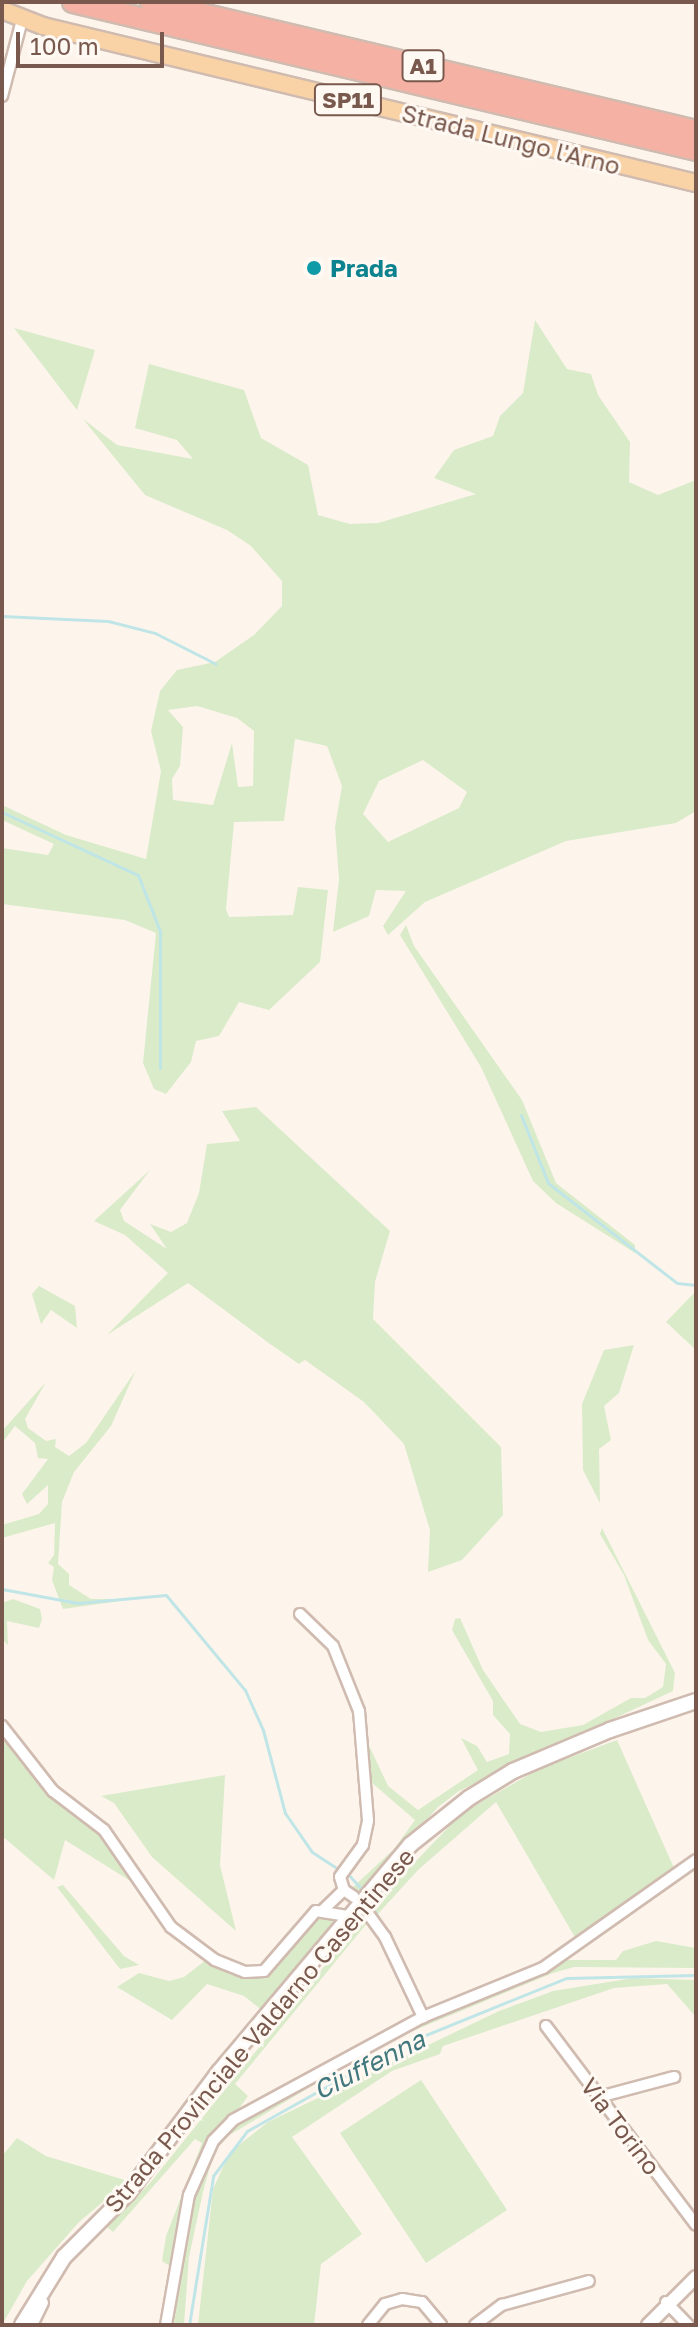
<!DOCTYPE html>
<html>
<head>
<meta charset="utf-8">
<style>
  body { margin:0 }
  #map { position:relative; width:698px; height:2327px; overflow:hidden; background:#fdf5ec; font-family:"Golos Text",sans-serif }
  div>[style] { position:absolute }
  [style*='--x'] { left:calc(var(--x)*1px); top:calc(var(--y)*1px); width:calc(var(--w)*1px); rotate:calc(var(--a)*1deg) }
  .green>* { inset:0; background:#daebc9 }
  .stream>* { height:3px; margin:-1.5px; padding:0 1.5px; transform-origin:1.5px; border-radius:1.5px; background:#c0e5e7 }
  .roads { filter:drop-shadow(2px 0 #d0bbb0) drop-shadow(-2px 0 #d0bbb0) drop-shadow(0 2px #d0bbb0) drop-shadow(0 -2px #d0bbb0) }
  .minor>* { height:10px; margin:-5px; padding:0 5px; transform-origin:5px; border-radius:5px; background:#fff }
  .tertiary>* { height:12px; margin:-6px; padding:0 6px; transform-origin:6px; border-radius:6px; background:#fff }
  .secondary>* { height:14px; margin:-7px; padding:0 7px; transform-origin:7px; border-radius:7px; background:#fff }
  .primary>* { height:16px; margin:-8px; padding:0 8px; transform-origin:8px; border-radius:8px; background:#f9d3a6 }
  .motorway>* { height:20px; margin:-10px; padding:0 10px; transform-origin:10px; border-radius:10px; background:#f5b2a4 }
  .dots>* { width:22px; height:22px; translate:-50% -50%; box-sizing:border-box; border:4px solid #fff9f3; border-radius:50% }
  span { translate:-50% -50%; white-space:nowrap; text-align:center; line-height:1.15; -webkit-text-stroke:6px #fff9f3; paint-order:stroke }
  .shield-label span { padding:2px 6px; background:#fff9f3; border:2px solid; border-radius:6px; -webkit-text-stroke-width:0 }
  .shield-label { font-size:22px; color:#79594e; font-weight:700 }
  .street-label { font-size:24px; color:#79594e }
  .culture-label { font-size:24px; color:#0d838f; font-weight:700 }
  .left { translate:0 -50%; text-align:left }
  .water-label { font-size:26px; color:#41787d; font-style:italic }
  .frame { position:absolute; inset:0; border:4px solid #79594e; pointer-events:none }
  .scale { position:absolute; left:16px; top:32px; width:148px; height:36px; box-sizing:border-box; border:4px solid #79594e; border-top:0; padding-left:10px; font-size:24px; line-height:28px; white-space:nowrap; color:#79594e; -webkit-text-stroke:6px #fff9f3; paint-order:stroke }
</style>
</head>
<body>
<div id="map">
  <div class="green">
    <div style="clip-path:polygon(evenodd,535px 320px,567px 369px,591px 374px,598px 395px,630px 442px,629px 482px,658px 495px,696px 480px,696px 811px,676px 823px,566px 841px,425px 902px,388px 935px,383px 926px,406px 891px,376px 890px,369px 916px,333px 932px,339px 879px,335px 827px,342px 786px,327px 746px,295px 739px,284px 821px,234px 822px,226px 909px,229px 917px,293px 915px,298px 887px,328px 890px,320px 962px,269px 1010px,239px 1002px,219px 1036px,196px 1041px,191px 1062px,166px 1094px,154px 1089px,143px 1063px,156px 933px,125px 920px,2px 904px,2px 848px,48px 855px,54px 844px,2px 820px,2px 805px,66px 835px,146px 859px,161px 771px,151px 731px,160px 691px,177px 670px,215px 662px,254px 635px,282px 606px,282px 581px,251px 546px,227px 530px,145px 495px,83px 419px,117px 445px,193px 459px,177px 440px,135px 428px,149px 364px,244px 390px,261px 438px,308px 465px,318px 515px,350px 524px,378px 523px,476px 494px,434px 478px,454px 450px,493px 436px,500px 416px,523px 393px,535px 320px,197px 706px,237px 718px,254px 731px,253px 786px,238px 787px,232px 743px,213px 805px,173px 800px,172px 779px,180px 766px,183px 727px,168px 710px,197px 706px,535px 320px,423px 760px,467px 792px,459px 808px,388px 842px,363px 814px,379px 781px,423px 760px)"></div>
    <div style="clip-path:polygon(14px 328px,95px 350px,77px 410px)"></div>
    <div style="clip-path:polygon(406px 925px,414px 946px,522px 1100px,556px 1183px,635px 1245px,635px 1253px,556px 1203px,533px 1181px,481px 1067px,400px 935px)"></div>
    <div style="clip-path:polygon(256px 1107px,390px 1231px,375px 1282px,373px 1319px,501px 1447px,503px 1515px,462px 1560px,428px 1572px,430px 1530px,404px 1444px,364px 1402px,305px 1360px,299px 1364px,270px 1344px,188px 1283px,107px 1335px,168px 1273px,125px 1235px,94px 1221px,150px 1170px,120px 1210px,124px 1221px,167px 1249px,150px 1224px,171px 1232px,187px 1223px,199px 1193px,207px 1144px,240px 1141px,222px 1111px)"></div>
    <div style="clip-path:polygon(39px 1286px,75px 1306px,77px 1328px,51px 1310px,41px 1324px,32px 1294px)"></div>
    <div style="clip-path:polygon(696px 1291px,696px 1350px,666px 1322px)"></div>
    <div style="clip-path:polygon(634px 1345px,619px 1393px,604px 1406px,611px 1440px,599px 1449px,600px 1503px,583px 1470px,582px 1404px,604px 1350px)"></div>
    <div style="clip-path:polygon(136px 1370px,111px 1426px,74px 1472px,62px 1502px,58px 1564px,69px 1574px,69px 1585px,91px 1599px,134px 1599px,63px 1609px,52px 1580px,54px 1567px,48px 1563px,54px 1555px,55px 1523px,2px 1538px,2px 1525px,39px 1514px,48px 1504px,48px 1485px,27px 1504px,22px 1494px,48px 1459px,38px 1458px,35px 1443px,15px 1426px,2px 1443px,2px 1431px,46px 1382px,25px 1419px,28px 1428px,46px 1441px,56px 1439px,55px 1447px,69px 1456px,86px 1443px)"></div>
    <div style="clip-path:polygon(602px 1528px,675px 1673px,673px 1691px,459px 1791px,438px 1807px,358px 1895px,351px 1889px,394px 1849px,415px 1820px,371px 1782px,365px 1737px,388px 1786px,418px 1810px,478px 1770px,461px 1738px,477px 1746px,487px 1762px,509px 1754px,510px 1734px,493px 1715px,493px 1701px,452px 1630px,455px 1619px,460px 1618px,483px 1670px,520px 1724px,541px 1732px,583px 1725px,631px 1698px,645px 1698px,663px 1687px,666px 1664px,648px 1640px,624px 1575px,600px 1534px)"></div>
    <div style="clip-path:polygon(13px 1599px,40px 1609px,42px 1619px,39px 1628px,7px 1621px,8px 1645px,2px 1639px,2px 1603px)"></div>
    <div style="clip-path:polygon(2px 1732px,49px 1791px,94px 1828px,132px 1882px,65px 1840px,54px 1880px,2px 1836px)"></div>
    <div style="clip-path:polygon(617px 1740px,674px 1868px,576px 1939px,496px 1802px,418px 1870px,376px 1916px,369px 1910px,462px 1813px,539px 1769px)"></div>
    <div style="clip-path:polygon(225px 1775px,220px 1865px,236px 1931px,152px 1857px,114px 1803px,101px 1796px)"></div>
    <div style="clip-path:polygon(63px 1885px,124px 1956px,139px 1965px,120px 1969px,57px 1887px)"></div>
    <div style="clip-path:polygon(318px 1915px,334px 1922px,263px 2011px,244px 1996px,207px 1984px,172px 2020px,117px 1987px,139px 1973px,169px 1981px,184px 1977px,206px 1960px,244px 1974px,264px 1975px,278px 1967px,302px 1927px)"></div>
    <div style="clip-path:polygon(363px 1918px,368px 1922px,235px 2084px,248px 2096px,198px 2165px,180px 2213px,170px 2266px,162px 2261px,166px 2236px,202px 2143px,195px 2139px,113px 2232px,106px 2226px,150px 2183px)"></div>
    <div style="clip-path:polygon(656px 1941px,696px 1948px,696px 1968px,574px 1967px,553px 1973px,386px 2042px,228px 2136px,214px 2152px,203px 2192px,189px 2257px,184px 2325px,174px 2325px,188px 2219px,201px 2175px,215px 2144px,235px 2122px,384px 2039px,563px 1960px,616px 1960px,623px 1951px)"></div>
    <div style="clip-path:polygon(633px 1978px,694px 1980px,696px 2017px,667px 1984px,614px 1988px,443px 2046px,440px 2054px,392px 2071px,292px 2137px,362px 2234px,321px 2264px,314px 2325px,198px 2325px,213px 2189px,230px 2152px,268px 2122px,499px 2011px,553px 1991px)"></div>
    <div style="clip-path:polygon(421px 2080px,507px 2210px,426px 2263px,340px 2133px)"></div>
    <div style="clip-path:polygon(17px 2138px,46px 2156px,128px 2181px,79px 2222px,27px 2281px,2px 2325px,2px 2156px)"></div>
  </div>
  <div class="stream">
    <div style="--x:2;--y:616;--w:106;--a:2.7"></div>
    <div style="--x:108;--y:621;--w:49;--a:14.3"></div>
    <div style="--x:155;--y:633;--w:68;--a:26.9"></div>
    <div style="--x:2;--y:812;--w:150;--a:24.9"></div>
    <div style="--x:138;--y:875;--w:60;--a:68.6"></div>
    <div style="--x:160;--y:931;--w:137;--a:90"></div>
    <div style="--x:521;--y:1115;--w:73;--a:68.3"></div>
    <div style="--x:548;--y:1183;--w:163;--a:37.8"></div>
    <div style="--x:677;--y:1283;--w:19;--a:6"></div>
    <div style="--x:2;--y:1589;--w:77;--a:10.4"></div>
    <div style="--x:78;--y:1603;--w:88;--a:-5.2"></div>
    <div style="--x:166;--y:1595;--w:124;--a:50.3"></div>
    <div style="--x:245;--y:1690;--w:44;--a:65.8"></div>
    <div style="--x:263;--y:1730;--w:86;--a:75.2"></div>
    <div style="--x:285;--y:1813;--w:47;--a:55.3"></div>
    <div style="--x:312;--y:1852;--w:33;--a:33"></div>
    <div style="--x:347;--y:1873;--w:24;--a:48"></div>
    <div style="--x:369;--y:1901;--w:53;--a:60.5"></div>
    <div style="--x:189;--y:2325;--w:151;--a:-80.8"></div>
    <div style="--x:213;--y:2176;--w:56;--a:-52.9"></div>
    <div style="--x:247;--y:2131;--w:176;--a:-29.2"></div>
    <div style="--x:401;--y:2045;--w:178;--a:-22.1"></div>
    <div style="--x:566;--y:1978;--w:130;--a:-1.3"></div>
  </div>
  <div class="roads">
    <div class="minor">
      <div style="--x:2;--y:96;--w:83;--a:-75.3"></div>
      <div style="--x:300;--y:1614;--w:46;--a:44.1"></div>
      <div style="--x:333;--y:1646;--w:70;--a:68.2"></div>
      <div style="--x:359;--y:1711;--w:110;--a:85.3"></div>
      <div style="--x:368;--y:1821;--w:25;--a:102"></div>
      <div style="--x:363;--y:1845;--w:39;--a:126"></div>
      <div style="--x:340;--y:1877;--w:14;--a:73"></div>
      <div style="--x:344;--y:1890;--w:12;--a:35"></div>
      <div style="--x:2;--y:1726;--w:83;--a:51.9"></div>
      <div style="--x:53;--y:1791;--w:64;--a:37.4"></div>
      <div style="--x:104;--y:1830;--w:118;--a:55.4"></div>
      <div style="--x:171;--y:1927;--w:55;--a:36.9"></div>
      <div style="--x:215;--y:1960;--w:32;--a:22"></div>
      <div style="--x:245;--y:1972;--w:19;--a:-3"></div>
      <div style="--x:264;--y:1971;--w:79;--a:-49.1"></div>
      <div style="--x:316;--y:1911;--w:32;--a:9"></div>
      <div style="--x:323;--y:1910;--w:29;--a:-44"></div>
      <div style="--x:369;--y:1915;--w:27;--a:54"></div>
      <div style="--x:385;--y:1937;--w:89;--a:64.6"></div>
      <div style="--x:546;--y:2026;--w:249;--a:53"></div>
      <div style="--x:599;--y:2097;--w:78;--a:-14.9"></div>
      <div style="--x:666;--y:2302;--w:32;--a:46"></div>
      <div style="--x:32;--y:2325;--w:25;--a:-64"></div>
      <div style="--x:166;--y:2325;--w:132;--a:-80"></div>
      <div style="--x:189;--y:2195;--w:59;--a:-66"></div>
      <div style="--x:213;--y:2141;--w:29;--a:-46"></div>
      <div style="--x:233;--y:2120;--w:216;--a:-28.5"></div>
      <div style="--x:423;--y:2017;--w:130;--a:-22.2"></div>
      <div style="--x:543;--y:1968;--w:187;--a:-35.2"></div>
      <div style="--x:368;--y:2325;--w:27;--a:-51"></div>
      <div style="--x:385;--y:2304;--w:18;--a:-16"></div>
      <div style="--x:402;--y:2299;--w:20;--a:9"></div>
      <div style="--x:422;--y:2302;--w:30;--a:50"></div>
      <div style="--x:475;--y:2325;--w:34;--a:-37"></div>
      <div style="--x:502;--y:2305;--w:90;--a:-15.4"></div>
    </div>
    <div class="tertiary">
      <div style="--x:648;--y:2325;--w:68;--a:-45"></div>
    </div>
    <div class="secondary">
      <div style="--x:22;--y:2325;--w:80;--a:-58.3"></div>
      <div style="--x:64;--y:2257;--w:91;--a:-45"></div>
      <div style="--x:128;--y:2193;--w:151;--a:-53.1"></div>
      <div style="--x:219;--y:2072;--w:297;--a:-49.9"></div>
      <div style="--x:410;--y:1845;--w:75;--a:-38.5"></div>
      <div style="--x:469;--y:1798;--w:52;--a:-31.5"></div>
      <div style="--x:513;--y:1771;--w:105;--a:-22.9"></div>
      <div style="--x:610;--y:1730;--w:91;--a:-18.6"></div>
    </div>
    <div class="primary">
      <div style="--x:2;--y:10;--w:44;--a:21.3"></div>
      <div style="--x:43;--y:26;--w:672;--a:13.52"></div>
    </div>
    <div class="motorway">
      <div style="--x:73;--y:2;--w:640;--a:13.36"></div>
      <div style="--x:151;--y:2;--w:560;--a:13.32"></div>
    </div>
  </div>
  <div class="dots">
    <div style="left:314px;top:268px;background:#0f9aa8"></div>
  </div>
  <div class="shield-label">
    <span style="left:423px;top:66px">A1</span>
    <span style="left:348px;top:100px">SP11</span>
  </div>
  <div class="street-label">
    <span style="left:511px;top:139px;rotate:14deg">Strada Lungo l'Arno</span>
    <span style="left:259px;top:2030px;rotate:-50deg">Strada Provinciale Valdarno Casentinese</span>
    <span style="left:621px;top:2126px;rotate:53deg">Via Torino</span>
  </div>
  <div class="culture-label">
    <span class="left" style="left:330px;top:268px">Prada</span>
  </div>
  <div class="water-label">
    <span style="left:369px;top:2065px;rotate:-27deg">Ciuffenna</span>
  </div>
  <div class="frame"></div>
  <div class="scale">100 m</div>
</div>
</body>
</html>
